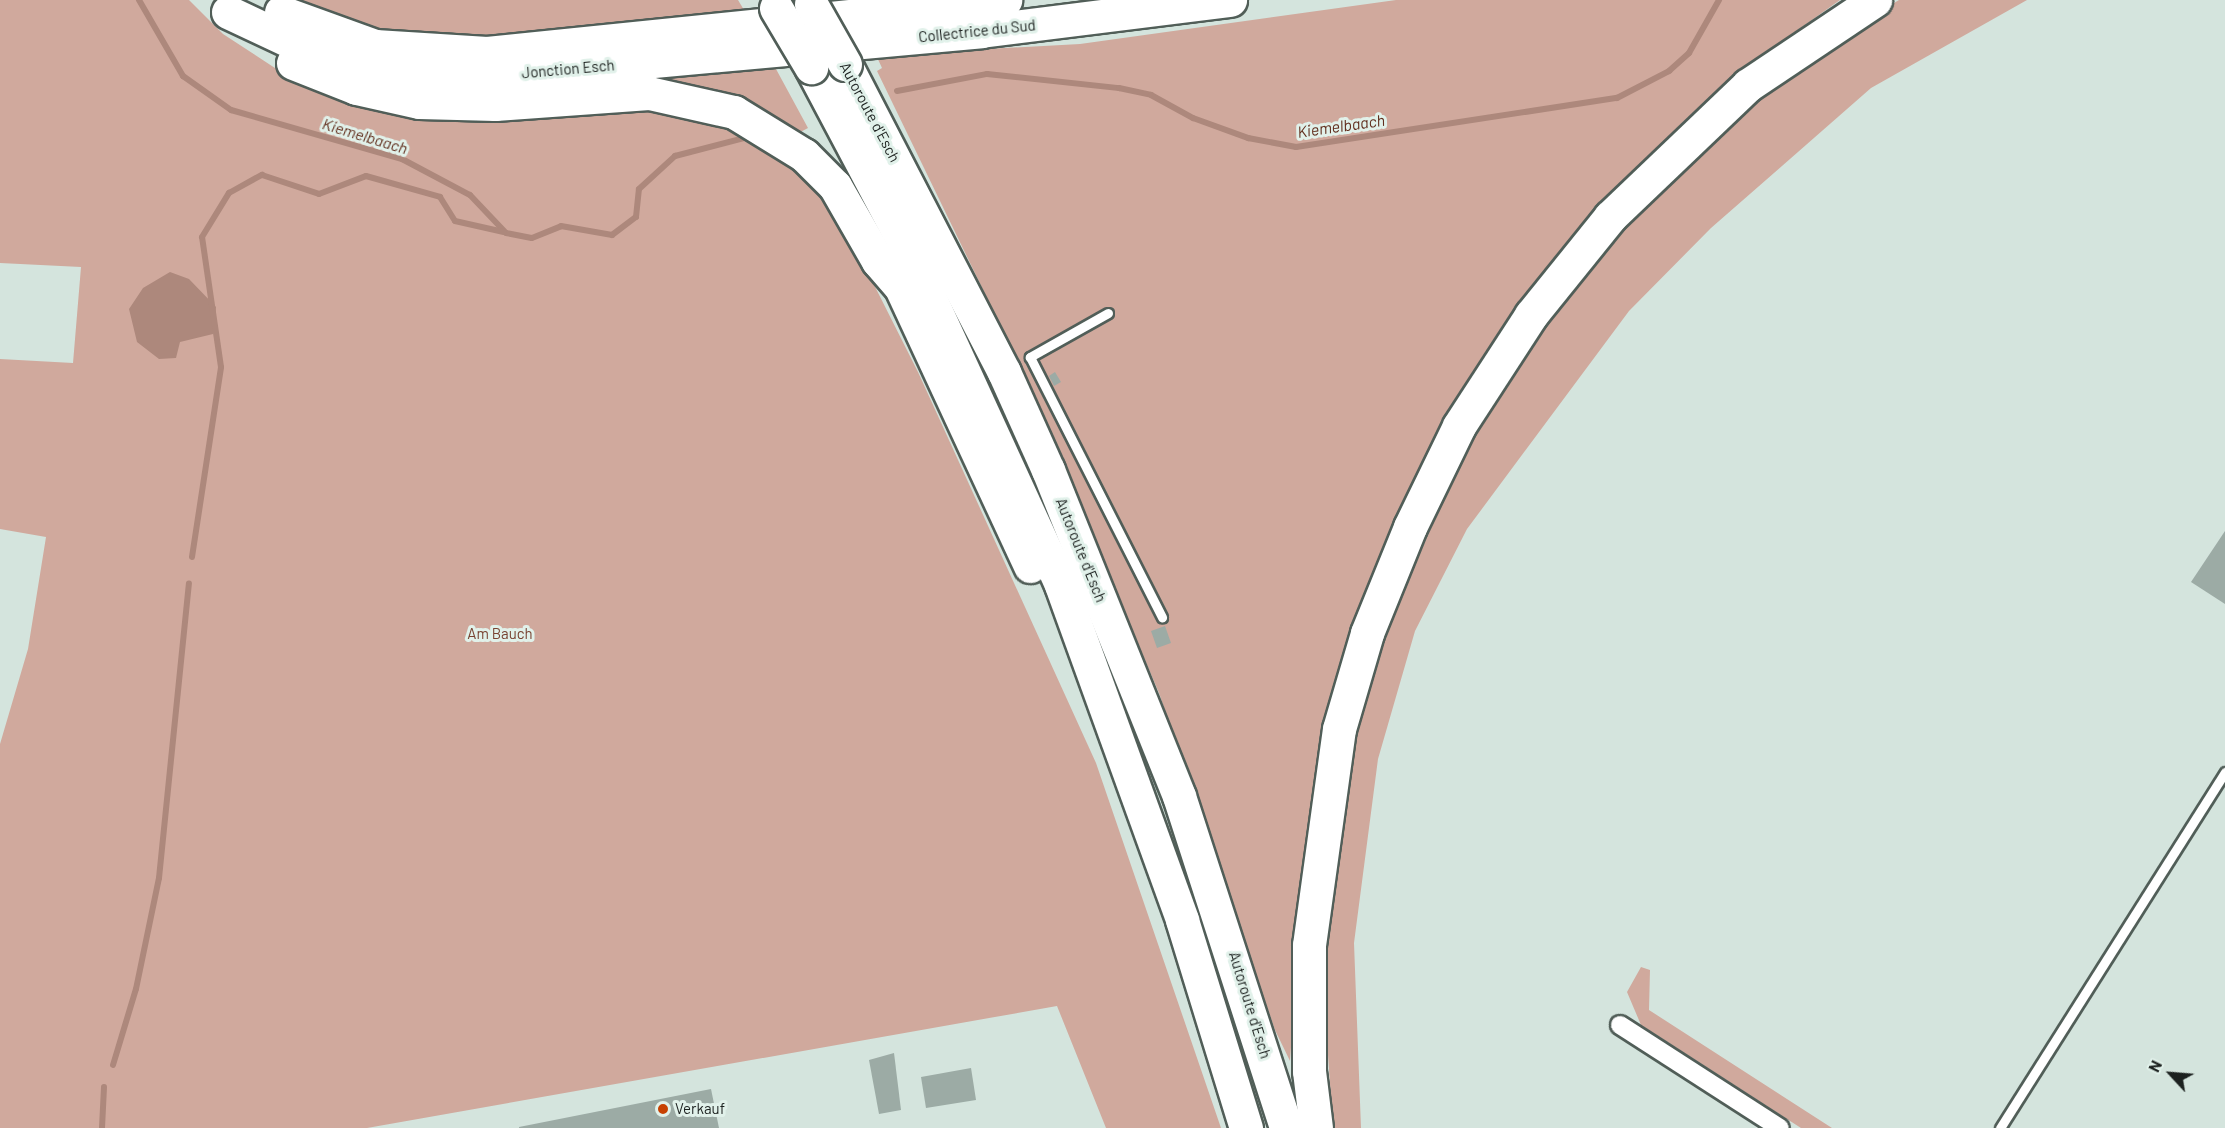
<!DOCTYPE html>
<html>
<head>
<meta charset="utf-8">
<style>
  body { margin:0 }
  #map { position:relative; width:2225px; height:1128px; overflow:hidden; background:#d4e4dd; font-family:Barlow,sans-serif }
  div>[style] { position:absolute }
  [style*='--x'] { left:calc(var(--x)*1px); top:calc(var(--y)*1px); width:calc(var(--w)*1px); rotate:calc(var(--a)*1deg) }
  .green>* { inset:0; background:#d0a99d }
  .water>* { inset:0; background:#ad887c }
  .stream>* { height:6px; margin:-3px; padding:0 3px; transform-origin:3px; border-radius:3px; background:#ad887c }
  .building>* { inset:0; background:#9caba5 }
  .roads { filter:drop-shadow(2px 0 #515e58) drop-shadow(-2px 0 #515e58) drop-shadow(0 2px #515e58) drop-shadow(0 -2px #515e58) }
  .lane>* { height:9px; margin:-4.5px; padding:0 4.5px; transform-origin:4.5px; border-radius:4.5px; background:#fff }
  .street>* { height:18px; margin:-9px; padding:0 9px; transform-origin:9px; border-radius:9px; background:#fff }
  .highway>* { height:33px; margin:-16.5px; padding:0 16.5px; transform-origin:16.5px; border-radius:16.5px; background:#fff }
  .bridges { filter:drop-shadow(2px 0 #515e58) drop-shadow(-2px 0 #515e58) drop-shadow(0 2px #515e58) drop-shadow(0 -2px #515e58) }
  .highway-bridge>* { height:33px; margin:-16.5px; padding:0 16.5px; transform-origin:16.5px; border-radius:16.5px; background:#fff }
  .dots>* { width:16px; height:16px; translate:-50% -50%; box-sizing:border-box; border:3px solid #e1f1ea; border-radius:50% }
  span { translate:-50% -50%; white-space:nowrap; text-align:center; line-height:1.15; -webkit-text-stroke:6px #e1f1ea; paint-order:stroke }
  .street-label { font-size:15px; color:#1c211f }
  .park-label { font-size:15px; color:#784231 }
  .poi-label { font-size:15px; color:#1c211f }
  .left { translate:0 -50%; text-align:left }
  .water-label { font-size:16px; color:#612e1d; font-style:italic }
  .north { position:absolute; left:2141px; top:1044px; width:60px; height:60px; -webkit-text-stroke:4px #e1f1ea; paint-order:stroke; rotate:296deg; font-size:16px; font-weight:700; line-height:24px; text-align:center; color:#1c211f }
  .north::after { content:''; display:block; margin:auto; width:21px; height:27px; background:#1c211f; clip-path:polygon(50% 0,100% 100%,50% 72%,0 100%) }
</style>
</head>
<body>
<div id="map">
  <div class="green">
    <div style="clip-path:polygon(0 0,189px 0,223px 34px,278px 70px,353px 100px,643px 106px,730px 123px,792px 161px,823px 195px,854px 245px,918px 372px,1096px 763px,1221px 1128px,1106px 1128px,1057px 1006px,367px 1128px,0 1128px,0 744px,28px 649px,46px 537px,0 529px,0 359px,73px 363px,81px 267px,0 263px)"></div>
    <div style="clip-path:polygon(283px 0,738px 0,747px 15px,487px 39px,381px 34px)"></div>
    <div style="clip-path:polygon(1396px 0,1840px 0,1740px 71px,1683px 122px,1601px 204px,1522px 302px,1328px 724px,1307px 827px,1290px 1061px,1275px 1030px,1159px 693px,1019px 364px,877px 71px,882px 68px,876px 55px,1080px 44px)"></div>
    <div style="clip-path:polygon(1899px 0,2027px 0,1871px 88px,1711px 228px,1629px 311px,1467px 529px,1415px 631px,1378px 759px,1354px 943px,1361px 1128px,1333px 1128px,1325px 1011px,1328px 944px,1356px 735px,1383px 638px,1472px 434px,1540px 322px,1620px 226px,1759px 96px,1834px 39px)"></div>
    <div style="clip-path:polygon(776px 69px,808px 128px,793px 136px,737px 104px,644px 75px)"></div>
    <div style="clip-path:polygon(1641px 967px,1650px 970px,1649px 1010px,1832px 1128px,1801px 1128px,1641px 1025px,1627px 992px)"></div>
  </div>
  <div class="water">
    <div style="clip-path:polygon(170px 272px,189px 279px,216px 307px,213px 334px,180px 342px,176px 358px,159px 359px,137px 342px,129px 309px,143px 288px)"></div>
  </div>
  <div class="stream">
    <div style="--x:139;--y:0;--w:88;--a:59.9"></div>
    <div style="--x:183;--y:76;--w:59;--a:35.3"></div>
    <div style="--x:231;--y:110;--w:178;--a:16"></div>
    <div style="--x:402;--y:159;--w:77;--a:27.9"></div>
    <div style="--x:470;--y:195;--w:52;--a:46.5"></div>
    <div style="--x:506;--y:233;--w:26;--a:11"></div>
    <div style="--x:532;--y:238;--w:31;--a:-22"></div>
    <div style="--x:561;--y:226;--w:52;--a:10"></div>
    <div style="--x:612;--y:235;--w:30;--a:-37"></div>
    <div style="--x:636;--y:217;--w:28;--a:-84"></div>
    <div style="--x:639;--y:189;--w:49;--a:-42.5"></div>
    <div style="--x:675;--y:156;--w:75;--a:-14.6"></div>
    <div style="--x:897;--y:91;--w:92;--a:-10.7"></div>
    <div style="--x:987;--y:74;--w:133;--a:6.1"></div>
    <div style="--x:1119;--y:88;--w:33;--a:12"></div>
    <div style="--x:1151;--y:95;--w:48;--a:28.7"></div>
    <div style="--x:1193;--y:118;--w:59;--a:20"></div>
    <div style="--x:1248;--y:138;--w:49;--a:10.6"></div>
    <div style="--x:1296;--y:147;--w:325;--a:-8.7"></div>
    <div style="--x:1617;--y:98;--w:59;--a:-27.4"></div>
    <div style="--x:1669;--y:71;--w:27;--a:-42"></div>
    <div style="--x:1689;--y:53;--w:61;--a:-60.5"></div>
    <div style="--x:192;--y:557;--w:192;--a:-81.3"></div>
    <div style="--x:221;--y:367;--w:131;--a:-98.3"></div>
    <div style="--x:202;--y:237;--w:52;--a:-58.5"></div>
    <div style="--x:229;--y:193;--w:38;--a:-29"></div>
    <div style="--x:262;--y:175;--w:60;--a:18.4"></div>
    <div style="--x:319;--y:194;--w:50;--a:-21"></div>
    <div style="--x:366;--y:176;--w:77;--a:15.8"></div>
    <div style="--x:440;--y:197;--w:28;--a:58"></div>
    <div style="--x:455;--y:221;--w:50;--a:12.7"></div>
    <div style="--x:113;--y:1065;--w:79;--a:-73.2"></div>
    <div style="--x:136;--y:989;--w:113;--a:-78.3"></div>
    <div style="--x:159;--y:878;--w:296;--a:-84.2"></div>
    <div style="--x:102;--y:1128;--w:41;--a:-87.2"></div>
  </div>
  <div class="building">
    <div style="clip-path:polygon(1055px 372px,1061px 382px,1054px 386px,1049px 376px)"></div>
    <div style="clip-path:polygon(2225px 531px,2225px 604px,2191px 582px)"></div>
    <div style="clip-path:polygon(1165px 626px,1171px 643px,1157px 648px,1151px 631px)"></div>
    <div style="clip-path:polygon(894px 1053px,901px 1110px,879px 1114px,869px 1060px)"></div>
    <div style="clip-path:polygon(971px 1068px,976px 1100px,926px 1108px,921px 1077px)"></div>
    <div style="clip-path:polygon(711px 1089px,719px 1128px,519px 1128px,519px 1127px)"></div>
  </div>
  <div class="roads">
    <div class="lane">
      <div style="--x:1108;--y:313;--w:90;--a:150.6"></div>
      <div style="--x:1030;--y:357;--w:292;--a:63.1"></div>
      <div style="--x:2000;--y:1128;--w:421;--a:-57.7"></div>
    </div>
    <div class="street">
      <div style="--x:1620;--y:1025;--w:190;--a:32.8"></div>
    </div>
    <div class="highway">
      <div style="--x:228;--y:12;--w:96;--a:25.2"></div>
      <div style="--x:315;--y:53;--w:61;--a:13.3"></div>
      <div style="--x:374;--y:67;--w:116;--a:4.4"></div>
      <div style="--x:490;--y:76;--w:493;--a:-5.2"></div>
      <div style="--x:981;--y:31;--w:251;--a:-7.1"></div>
      <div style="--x:281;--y:12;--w:100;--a:19.9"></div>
      <div style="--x:375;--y:46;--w:112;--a:3.6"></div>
      <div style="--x:487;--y:53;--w:521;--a:-5.84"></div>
      <div style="--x:293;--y:63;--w:68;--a:21.6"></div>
      <div style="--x:356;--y:88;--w:65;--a:12.5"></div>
      <div style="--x:419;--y:102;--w:76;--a:1.5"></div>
      <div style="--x:495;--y:104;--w:154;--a:-4.1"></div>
      <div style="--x:649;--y:93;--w:87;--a:12.6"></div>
      <div style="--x:734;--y:112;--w:82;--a:31.6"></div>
      <div style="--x:804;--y:155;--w:44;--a:45"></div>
      <div style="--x:835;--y:186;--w:86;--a:60.2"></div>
      <div style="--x:878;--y:261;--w:32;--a:49"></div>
      <div style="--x:845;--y:64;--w:347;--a:62.7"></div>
      <div style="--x:1004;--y:372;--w:107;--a:65.8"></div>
      <div style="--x:1048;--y:470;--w:351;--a:68.1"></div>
      <div style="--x:1179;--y:796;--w:349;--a:72.1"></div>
      <div style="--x:811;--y:67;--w:205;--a:62.1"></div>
      <div style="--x:907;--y:248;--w:371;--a:65.4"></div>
      <div style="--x:1061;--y:585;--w:356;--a:70.1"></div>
      <div style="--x:1182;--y:920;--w:218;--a:72.9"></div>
      <div style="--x:890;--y:264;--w:333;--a:65.1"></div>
      <div style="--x:1316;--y:1128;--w:57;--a:-97"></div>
      <div style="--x:1309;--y:1071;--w:126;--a:-90"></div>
      <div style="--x:1309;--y:945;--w:218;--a:-82.1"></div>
      <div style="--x:1339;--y:729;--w:100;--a:-73.7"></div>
      <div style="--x:1367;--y:633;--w:114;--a:-67.9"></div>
      <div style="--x:1410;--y:527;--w:112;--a:-64.1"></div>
      <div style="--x:1459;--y:426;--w:132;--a:-57"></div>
      <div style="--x:1531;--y:315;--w:126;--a:-51.1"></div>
      <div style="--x:1610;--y:217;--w:191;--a:-43.7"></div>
      <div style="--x:1748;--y:85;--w:153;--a:-33.8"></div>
    </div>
  </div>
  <div class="bridges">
    <div class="highway-bridge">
      <div style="--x:811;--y:4;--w:69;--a:60.5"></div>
      <div style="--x:776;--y:8;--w:69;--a:59.3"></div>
    </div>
  </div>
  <div class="dots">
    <div style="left:663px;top:1109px;background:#c74102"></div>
  </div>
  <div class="street-label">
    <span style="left:977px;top:31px;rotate:-6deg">Collectrice du Sud</span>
    <span style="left:568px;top:69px;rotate:-5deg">Jonction Esch</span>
    <span style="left:870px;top:112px;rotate:62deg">Autoroute d'Esch</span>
    <span style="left:1081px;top:550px;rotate:68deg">Autoroute d'Esch</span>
    <span style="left:1250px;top:1005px;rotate:73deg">Autoroute d'Esch</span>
  </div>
  <div class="park-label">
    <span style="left:500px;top:634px">Am Bauch</span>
  </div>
  <div class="poi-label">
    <span class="left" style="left:675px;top:1109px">Verkauf</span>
  </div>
  <div class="water-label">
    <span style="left:1341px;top:126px;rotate:-8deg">Kiemelbaach</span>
    <span style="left:365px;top:136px;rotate:17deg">Kiemelbaach</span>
  </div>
  <div class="north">N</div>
</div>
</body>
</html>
